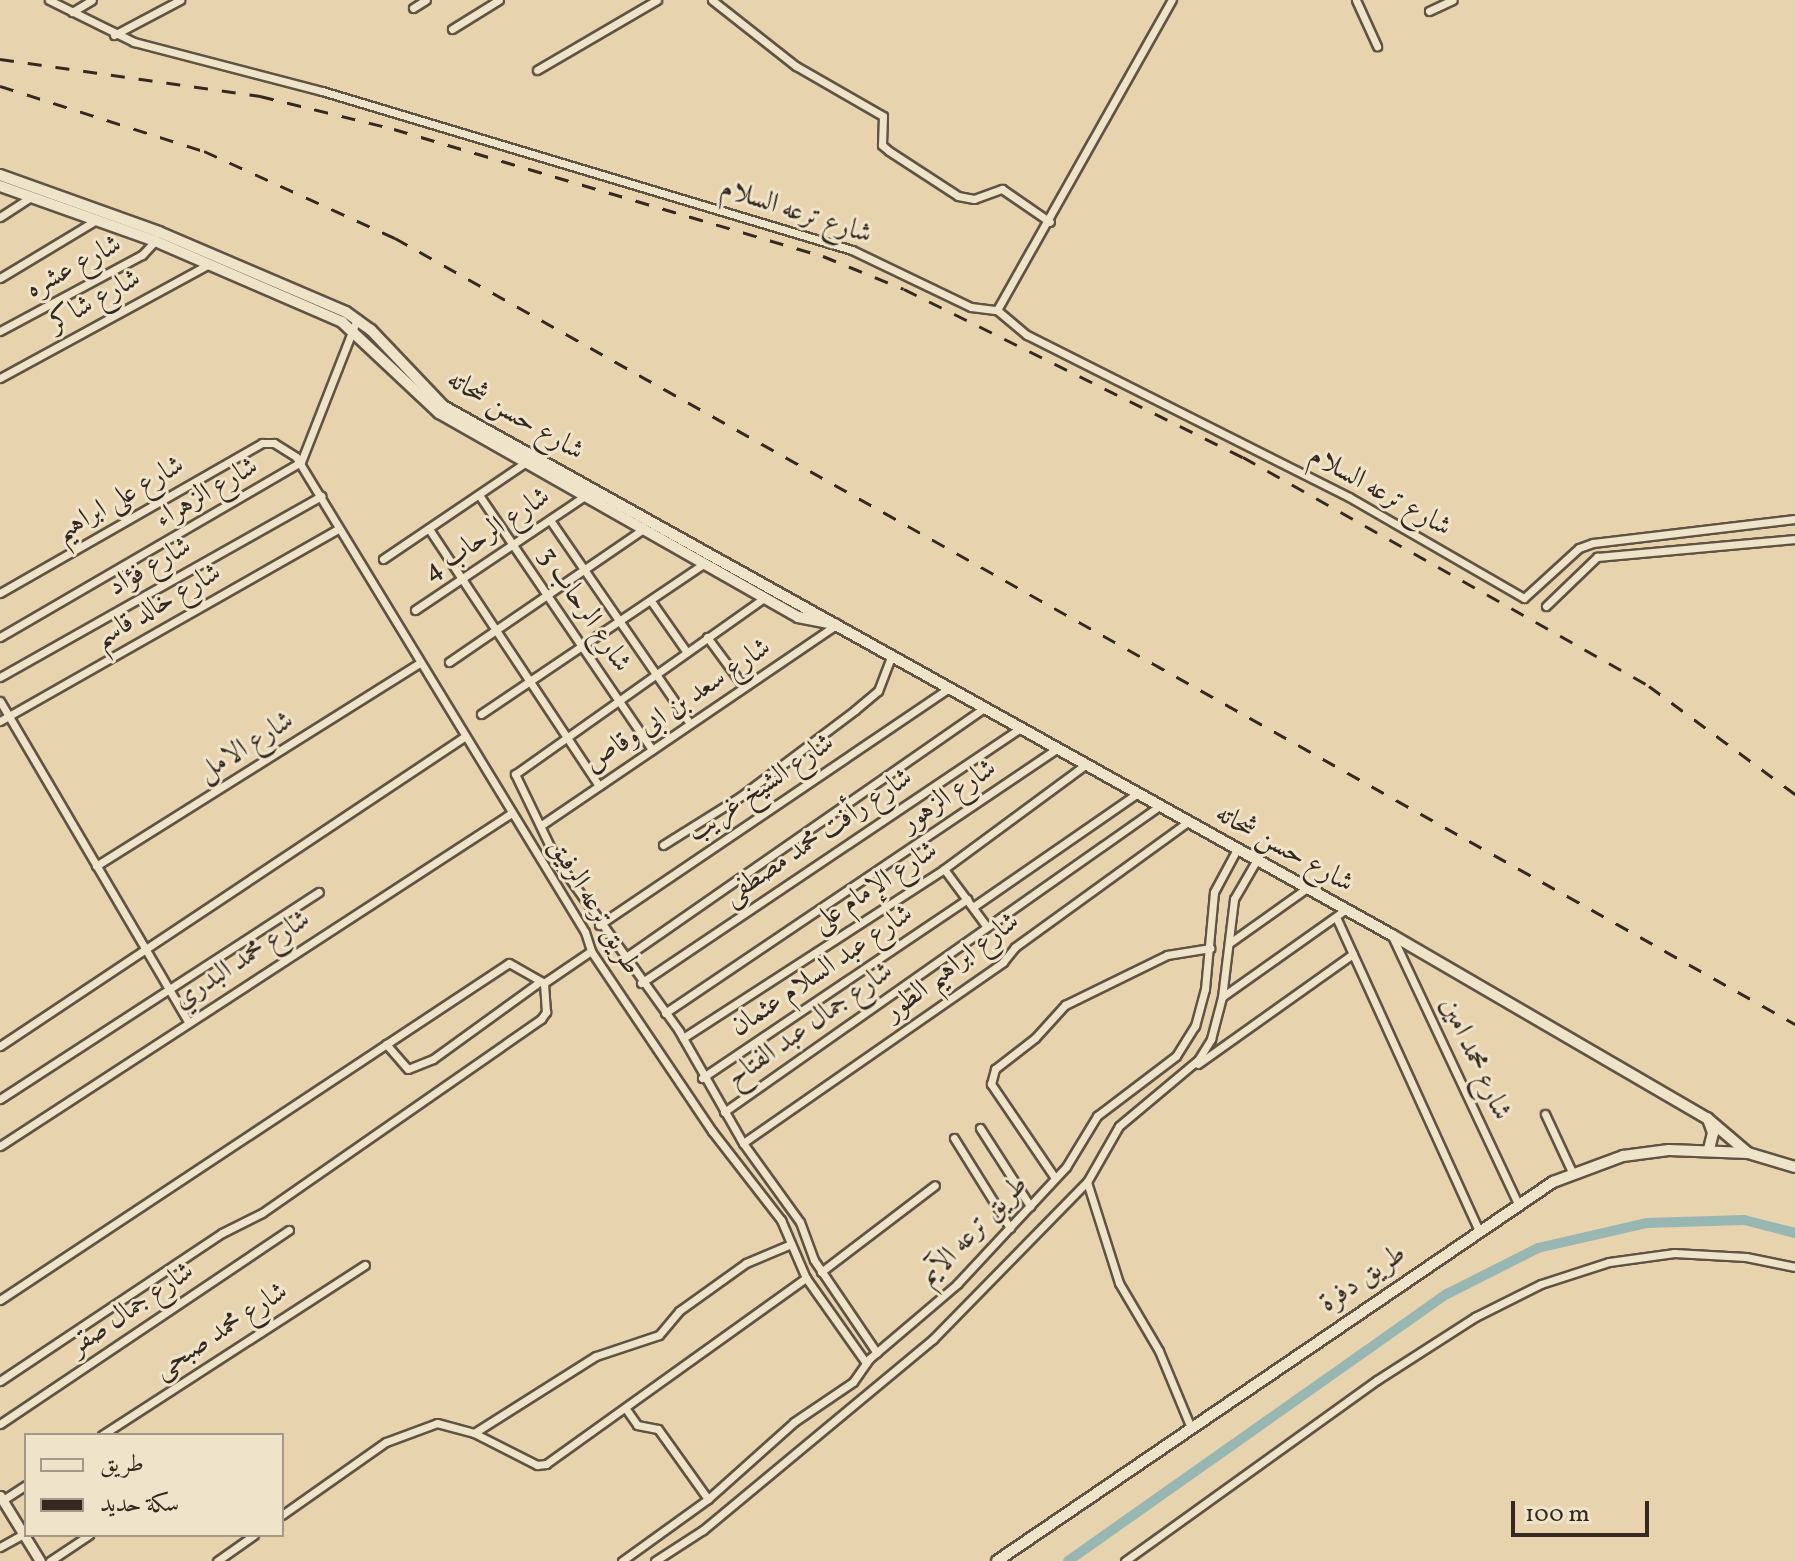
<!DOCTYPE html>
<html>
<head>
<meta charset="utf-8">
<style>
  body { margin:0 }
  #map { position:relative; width:1795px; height:1561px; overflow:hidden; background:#e7d4ae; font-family:Vollkorn,Amiri,serif }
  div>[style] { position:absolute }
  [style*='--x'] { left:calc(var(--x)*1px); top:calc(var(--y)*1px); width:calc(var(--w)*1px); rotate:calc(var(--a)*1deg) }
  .canal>* { height:10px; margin:-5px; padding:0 5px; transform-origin:5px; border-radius:5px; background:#98b7b2 }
  .roads { filter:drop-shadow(2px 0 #615344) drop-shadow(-2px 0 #615344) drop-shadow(0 2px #615344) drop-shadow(0 -2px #615344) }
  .minor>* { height:7px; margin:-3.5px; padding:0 3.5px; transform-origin:3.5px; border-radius:3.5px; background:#efe3ca }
  .tertiary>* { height:9px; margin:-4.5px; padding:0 4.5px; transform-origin:4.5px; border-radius:4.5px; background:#efe3ca }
  .secondary>* { height:10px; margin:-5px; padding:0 5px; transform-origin:5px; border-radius:5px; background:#efe3ca }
  .rail>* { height:3px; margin-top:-1.5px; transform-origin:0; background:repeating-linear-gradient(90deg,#342820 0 14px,transparent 0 28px) }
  span { translate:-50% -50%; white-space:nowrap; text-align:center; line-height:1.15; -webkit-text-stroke:6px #efe3ca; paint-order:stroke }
  .street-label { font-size:28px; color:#342820 }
  .legend { position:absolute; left:24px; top:1433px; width:260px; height:104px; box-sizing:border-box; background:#efe3ca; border:2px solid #a49886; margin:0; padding:10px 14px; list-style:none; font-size:24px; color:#342820 }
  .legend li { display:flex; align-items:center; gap:16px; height:40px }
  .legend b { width:40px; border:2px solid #a49886 }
  .scale { position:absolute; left:1511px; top:1501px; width:138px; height:36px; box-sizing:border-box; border:4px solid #342820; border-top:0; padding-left:10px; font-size:24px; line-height:28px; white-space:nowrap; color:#342820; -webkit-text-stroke:6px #efe3ca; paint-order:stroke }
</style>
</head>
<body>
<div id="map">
  <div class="canal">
    <div style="--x:1068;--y:1561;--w:464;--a:-35.2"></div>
    <div style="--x:1447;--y:1294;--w:102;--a:-26.8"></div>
    <div style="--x:1538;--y:1248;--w:112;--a:-12.9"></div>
    <div style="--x:1647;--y:1223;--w:97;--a:-1.8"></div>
    <div style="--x:1744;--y:1220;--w:53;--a:14.3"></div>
  </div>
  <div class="roads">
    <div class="minor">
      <div style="--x:49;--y:0;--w:95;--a:26.3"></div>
      <div style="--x:134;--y:42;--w:194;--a:14.6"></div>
      <div style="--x:322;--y:91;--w:553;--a:16.7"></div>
      <div style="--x:852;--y:250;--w:132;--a:25.6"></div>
      <div style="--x:971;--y:307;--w:26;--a:7"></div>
      <div style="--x:997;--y:310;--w:39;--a:40"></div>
      <div style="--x:1027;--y:335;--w:360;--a:26.7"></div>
      <div style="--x:1349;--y:497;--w:202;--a:30"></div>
      <div style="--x:1524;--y:598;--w:74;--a:-42.3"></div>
      <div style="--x:1579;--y:548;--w:15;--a:-20"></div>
      <div style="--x:1593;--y:543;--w:203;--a:-6.8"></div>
      <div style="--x:712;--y:0;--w:107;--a:38.2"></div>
      <div style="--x:796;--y:66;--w:100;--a:29.9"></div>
      <div style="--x:883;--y:116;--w:29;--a:92"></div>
      <div style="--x:882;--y:145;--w:9;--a:41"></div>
      <div style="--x:889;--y:151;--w:82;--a:33.1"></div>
      <div style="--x:958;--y:196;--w:16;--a:11"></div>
      <div style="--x:974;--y:199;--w:30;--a:-20"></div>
      <div style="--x:1002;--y:189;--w:58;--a:34.5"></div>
      <div style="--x:1356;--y:0;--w:51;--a:65.5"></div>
      <div style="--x:413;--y:8;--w:15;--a:-32"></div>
      <div style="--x:1429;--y:11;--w:26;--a:-25"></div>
      <div style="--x:72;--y:12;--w:23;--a:-31"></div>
      <div style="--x:452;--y:29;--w:55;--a:-31.7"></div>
      <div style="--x:114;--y:35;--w:75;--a:-27.9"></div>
      <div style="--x:537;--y:70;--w:139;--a:-30.3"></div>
      <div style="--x:0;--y:217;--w:37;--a:-33"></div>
      <div style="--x:0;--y:278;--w:112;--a:-31.1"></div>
      <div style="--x:997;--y:310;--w:356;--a:-60.6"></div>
      <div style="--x:0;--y:331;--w:161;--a:-28.2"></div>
      <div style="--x:142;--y:255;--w:21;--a:-47"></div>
      <div style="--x:0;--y:378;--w:238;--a:-28.6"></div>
      <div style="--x:479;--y:495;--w:308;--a:55.8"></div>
      <div style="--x:550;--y:520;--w:247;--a:55.5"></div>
      <div style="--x:429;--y:529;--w:308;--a:56.5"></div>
      <div style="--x:383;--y:559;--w:171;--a:-34.1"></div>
      <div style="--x:0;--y:593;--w:302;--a:-29.8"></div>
      <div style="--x:262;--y:443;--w:12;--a:0"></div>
      <div style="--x:274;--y:443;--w:26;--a:32"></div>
      <div style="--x:296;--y:457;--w:556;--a:58.68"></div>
      <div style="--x:585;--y:932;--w:20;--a:72"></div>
      <div style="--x:591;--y:951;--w:217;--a:56.1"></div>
      <div style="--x:712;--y:1131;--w:113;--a:52.2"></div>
      <div style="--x:781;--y:1220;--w:63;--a:66.7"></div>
      <div style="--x:806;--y:1278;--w:104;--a:54.8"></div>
      <div style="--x:764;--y:598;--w:305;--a:144.7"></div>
      <div style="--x:515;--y:774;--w:97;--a:64.2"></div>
      <div style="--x:557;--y:861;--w:209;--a:54.3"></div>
      <div style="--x:679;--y:1031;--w:129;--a:60.3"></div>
      <div style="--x:743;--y:1143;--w:97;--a:54.2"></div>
      <div style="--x:800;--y:1222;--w:40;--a:69.8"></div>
      <div style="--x:814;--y:1260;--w:112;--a:55.9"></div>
      <div style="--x:651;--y:601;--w:61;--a:55"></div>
      <div style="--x:1546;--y:606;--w:71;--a:-43.9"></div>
      <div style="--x:1597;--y:557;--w:199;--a:-5.2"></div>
      <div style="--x:415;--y:610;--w:202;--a:-33.9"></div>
      <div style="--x:0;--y:637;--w:348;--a:-30.2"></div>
      <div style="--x:301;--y:462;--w:154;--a:-68.6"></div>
      <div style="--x:707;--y:637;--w:62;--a:53.5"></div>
      <div style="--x:449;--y:662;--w:234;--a:-34.4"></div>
      <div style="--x:0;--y:677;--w:369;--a:-29.4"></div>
      <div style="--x:0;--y:701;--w:371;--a:59.6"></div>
      <div style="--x:481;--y:714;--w:268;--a:-34"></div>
      <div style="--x:0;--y:721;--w:389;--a:-29.6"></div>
      <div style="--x:543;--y:824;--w:354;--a:-34.2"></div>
      <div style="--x:663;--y:845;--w:92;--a:-32.1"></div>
      <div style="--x:741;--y:796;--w:143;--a:-37"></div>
      <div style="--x:855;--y:710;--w:30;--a:-40"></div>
      <div style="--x:878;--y:691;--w:39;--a:-69"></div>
      <div style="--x:96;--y:866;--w:380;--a:-32.1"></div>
      <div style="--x:944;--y:869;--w:72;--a:53.4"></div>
      <div style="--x:973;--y:907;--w:198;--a:-34.7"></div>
      <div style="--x:1336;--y:917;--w:342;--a:65.5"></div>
      <div style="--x:599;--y:925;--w:423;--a:-34.1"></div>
      <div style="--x:1392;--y:936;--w:294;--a:64.8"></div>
      <div style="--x:1231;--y:942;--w:93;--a:-35.4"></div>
      <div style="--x:623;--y:959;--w:440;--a:-34.8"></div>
      <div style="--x:641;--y:983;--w:457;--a:-33.9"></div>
      <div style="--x:1222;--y:997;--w:151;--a:-35.3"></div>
      <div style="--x:665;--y:1013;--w:473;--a:-34"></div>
      <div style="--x:683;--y:1038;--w:311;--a:-32.9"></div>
      <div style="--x:944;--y:869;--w:175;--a:-36.4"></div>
      <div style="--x:386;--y:1044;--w:33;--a:49"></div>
      <div style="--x:408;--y:1069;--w:27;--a:-22"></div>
      <div style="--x:433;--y:1059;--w:130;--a:-35.9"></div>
      <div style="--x:0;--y:1046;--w:557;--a:-33.66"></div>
      <div style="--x:1198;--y:1064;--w:190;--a:-35.4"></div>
      <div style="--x:702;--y:1078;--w:320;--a:-34"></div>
      <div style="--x:0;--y:1099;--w:380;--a:-33"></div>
      <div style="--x:724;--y:1112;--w:530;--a:-35.1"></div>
      <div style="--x:1545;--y:1114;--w:64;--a:65"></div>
      <div style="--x:980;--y:1128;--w:93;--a:57.3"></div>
      <div style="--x:954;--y:1138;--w:106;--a:58.1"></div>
      <div style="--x:743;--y:1143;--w:317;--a:-34.8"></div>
      <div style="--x:1003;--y:962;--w:19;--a:-51"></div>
      <div style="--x:1015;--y:947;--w:211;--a:-35.9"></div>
      <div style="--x:0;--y:1146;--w:609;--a:-33.06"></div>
      <div style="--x:1055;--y:1178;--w:114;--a:-124.2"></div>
      <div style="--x:991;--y:1084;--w:16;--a:-75"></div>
      <div style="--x:995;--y:1069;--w:51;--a:-37.8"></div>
      <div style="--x:1035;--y:1038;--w:45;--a:-47.7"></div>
      <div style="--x:1065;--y:1005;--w:114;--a:-26.1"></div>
      <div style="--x:1167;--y:955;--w:44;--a:-9.2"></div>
      <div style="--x:1087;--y:1182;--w:106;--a:72.4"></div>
      <div style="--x:1119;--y:1283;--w:79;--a:59.5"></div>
      <div style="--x:1159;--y:1351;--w:83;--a:67.4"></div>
      <div style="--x:821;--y:1272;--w:143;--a:-37.3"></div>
      <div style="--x:0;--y:1300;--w:610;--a:-33.51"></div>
      <div style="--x:509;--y:963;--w:40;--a:29.7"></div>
      <div style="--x:544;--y:983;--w:57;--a:-34.2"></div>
      <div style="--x:0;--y:1381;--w:267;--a:-33.7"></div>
      <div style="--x:222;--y:1233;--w:45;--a:-26.6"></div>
      <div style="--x:262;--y:1213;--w:340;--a:-34.8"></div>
      <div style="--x:541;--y:1019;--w:9;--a:-54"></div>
      <div style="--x:546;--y:1012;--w:29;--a:-94"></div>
      <div style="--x:626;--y:1409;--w:19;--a:55"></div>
      <div style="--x:637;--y:1425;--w:21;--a:11"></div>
      <div style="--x:658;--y:1429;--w:86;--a:54.5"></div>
      <div style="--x:0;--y:1424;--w:348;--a:-33.9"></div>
      <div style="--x:474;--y:1433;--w:144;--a:-32.3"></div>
      <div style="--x:596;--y:1356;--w:66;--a:-18.4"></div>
      <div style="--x:659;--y:1335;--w:31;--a:-50"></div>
      <div style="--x:679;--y:1311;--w:82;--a:-35.6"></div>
      <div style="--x:746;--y:1263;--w:49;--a:-22.9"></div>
      <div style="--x:102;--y:1435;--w:313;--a:-32.9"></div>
      <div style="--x:3;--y:1500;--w:27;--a:-33"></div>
      <div style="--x:282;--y:1515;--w:127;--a:-35.1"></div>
      <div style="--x:386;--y:1442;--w:54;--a:-20.4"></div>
      <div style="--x:437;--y:1423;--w:38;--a:15"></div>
      <div style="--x:474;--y:1433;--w:71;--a:26.9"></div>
      <div style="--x:537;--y:1465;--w:9;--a:-6"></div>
      <div style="--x:546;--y:1464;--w:320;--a:-35.6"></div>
      <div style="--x:0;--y:1547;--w:26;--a:-29"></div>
      <div style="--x:50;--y:1561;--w:47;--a:-33.7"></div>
      <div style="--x:217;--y:1561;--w:45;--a:-35.1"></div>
      <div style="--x:622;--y:1561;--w:106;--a:-35.8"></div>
      <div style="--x:708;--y:1499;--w:115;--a:-41.8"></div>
      <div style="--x:794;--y:1422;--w:71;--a:-34.1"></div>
      <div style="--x:853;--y:1382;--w:28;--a:-55"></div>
      <div style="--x:869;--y:1359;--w:116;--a:-40.4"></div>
      <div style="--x:957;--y:1284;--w:160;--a:-47"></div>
      <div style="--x:1066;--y:1167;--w:60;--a:-58.7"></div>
      <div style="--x:1097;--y:1116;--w:99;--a:-37.2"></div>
      <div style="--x:1176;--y:1056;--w:36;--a:-58"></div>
      <div style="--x:1195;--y:1026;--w:38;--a:-75"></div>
      <div style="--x:1205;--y:989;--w:97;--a:-84.7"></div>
      <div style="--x:1214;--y:892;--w:47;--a:-61.8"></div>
      <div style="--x:655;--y:1561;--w:57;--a:-32.9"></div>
      <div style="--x:703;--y:1530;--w:299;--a:-39.7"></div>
      <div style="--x:933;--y:1339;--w:220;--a:-45.6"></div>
      <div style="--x:1087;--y:1182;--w:64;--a:-60.3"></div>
      <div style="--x:1119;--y:1126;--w:103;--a:-39.9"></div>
      <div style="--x:1198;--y:1060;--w:25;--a:-58"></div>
      <div style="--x:1211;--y:1039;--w:43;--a:-75.3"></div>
      <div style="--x:1222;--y:997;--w:99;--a:-83"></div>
      <div style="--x:1234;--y:899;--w:44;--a:-59.9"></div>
      <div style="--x:1125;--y:1561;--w:310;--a:-35.7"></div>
      <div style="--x:1377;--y:1380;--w:117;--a:-32.7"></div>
      <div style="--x:1475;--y:1317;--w:74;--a:-26.6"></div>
      <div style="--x:1541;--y:1284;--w:71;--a:-17.9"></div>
      <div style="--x:1609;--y:1262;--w:66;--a:-7.9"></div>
      <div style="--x:1674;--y:1253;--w:72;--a:3.2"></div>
      <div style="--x:1746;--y:1257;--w:50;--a:11.5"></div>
    </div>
    <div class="tertiary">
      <div style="--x:0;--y:1496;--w:76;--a:58.4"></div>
    </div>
    <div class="secondary">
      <div style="--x:0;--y:175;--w:169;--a:19.7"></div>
      <div style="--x:159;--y:232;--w:203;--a:23.2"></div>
      <div style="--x:346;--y:312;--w:31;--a:36"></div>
      <div style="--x:371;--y:330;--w:105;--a:46.5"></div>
      <div style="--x:443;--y:406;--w:1086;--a:29.14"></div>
      <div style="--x:1392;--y:935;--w:364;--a:30.2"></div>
      <div style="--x:1707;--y:1118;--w:54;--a:40.5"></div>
      <div style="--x:0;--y:186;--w:164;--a:19.5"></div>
      <div style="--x:155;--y:241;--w:204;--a:23.4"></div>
      <div style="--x:342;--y:322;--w:133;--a:43.2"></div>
      <div style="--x:439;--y:413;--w:413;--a:29.6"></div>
      <div style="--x:798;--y:617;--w:38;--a:11"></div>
      <div style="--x:1708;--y:1119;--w:15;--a:70"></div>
      <div style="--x:1713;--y:1133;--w:16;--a:104"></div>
      <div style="--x:997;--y:1561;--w:673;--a:-34.28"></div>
      <div style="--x:1553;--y:1182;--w:75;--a:-20.4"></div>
      <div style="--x:1623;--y:1156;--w:46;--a:-7.4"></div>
      <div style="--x:1669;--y:1150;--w:79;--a:2.2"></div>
      <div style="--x:1748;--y:1153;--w:49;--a:16.6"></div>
    </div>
  </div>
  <div class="rail">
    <div style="--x:0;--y:59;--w:263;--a:8.1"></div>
    <div style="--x:260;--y:96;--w:138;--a:13.8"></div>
    <div style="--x:394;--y:129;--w:447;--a:16.5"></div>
    <div style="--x:823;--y:256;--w:87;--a:22.2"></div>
    <div style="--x:904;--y:289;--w:378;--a:26.4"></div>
    <div style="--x:1243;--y:457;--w:466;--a:29.4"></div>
    <div style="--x:1649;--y:686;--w:182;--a:36.5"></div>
    <div style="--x:0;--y:86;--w:214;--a:17.7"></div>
    <div style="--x:204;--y:151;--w:210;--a:24.5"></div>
    <div style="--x:395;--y:238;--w:1606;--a:29.31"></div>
  </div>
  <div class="street-label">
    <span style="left:796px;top:212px;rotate:18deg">شارع ترعه السلام</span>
    <span style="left:74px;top:267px;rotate:-28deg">شارع عشره</span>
    <span style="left:95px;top:301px;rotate:-29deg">شارع شاكر</span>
    <span style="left:515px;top:416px;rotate:30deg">شارع حسن شحاته</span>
    <span style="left:1380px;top:492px;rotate:29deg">شارع ترعه السلام</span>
    <span style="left:207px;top:493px;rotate:-30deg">شارع الزهراء</span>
    <span style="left:120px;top:499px;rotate:-30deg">شارع على ابراهيم</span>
    <span style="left:487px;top:535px;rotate:-34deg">شارع الرحاب 4</span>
    <span style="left:150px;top:567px;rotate:-30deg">شارع فؤاد</span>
    <span style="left:158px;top:606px;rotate:-30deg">شارع خالد قاسم</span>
    <span style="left:584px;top:610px;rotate:56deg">شارع الرحاب 3</span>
    <span style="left:678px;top:706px;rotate:-34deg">شارع سعد بن ابى وقاص</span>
    <span style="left:246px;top:747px;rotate:-32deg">شارع الامل</span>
    <span style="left:761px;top:788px;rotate:-34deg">شارع الشيخ غريب</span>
    <span style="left:949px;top:796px;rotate:-34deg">شارع الزهور</span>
    <span style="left:818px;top:837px;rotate:-34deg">شارع رأفت محمد مصطفى</span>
    <span style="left:1284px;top:849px;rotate:29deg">شارع حسن شحاته</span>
    <span style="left:875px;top:887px;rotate:-33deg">شارع الإمام على</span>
    <span style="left:594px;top:907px;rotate:59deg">طريق ترعه الرفيق</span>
    <span style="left:242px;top:960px;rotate:-33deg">شارع محمد البدري</span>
    <span style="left:952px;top:967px;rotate:-37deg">شارع ابراهيم الطور</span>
    <span style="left:822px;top:971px;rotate:-34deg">شارع عبد السلام عثمان</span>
    <span style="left:810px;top:1025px;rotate:-35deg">شارع جمال عبد الفتاح</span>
    <span style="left:1475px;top:1059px;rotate:65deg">شارع محمد امين</span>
    <span style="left:974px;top:1231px;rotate:-46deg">طريق ترعه الآيم</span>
    <span style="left:1363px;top:1279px;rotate:-35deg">طريق دفرة</span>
    <span style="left:132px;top:1309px;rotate:-34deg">شارع جمال صقر</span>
    <span style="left:221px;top:1331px;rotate:-33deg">شارع محمد صبحى</span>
  </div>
  <ul class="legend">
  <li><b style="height:10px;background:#efe3ca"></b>طريق</li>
  <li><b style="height:10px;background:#342820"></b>سكة حديد</li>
  </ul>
  <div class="scale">100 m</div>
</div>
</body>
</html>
